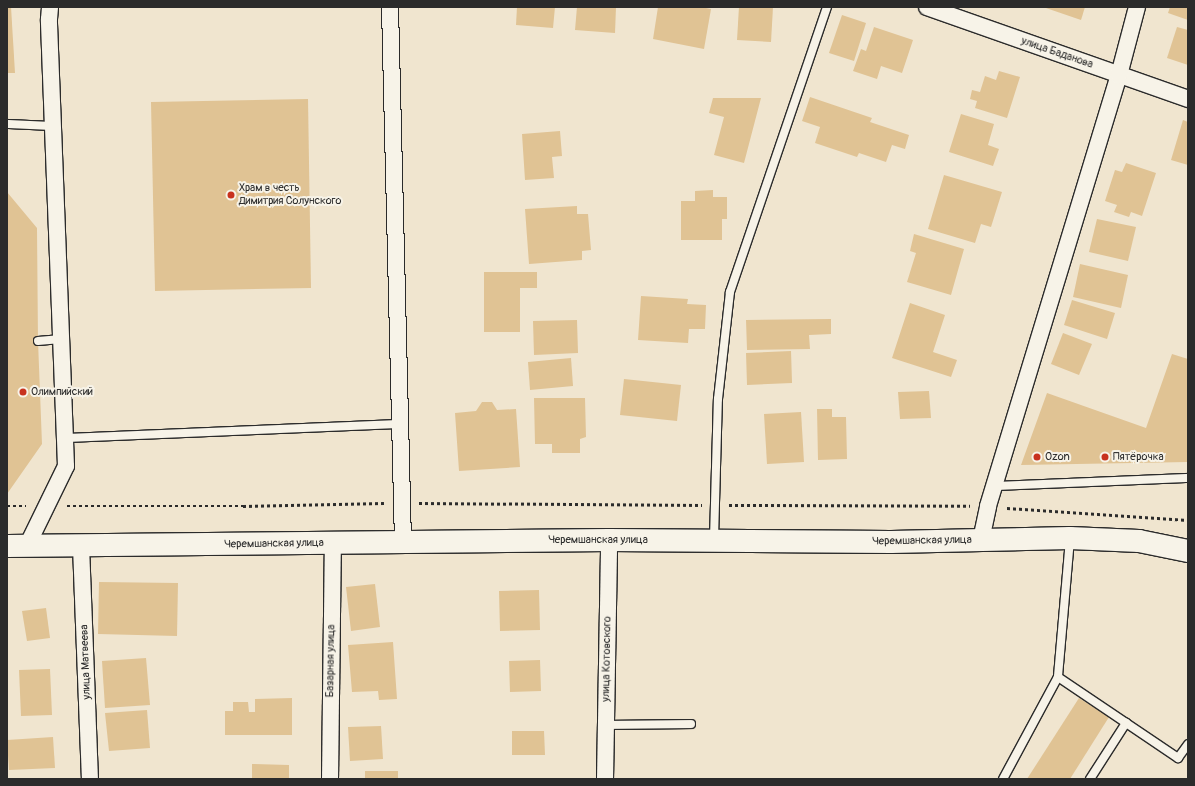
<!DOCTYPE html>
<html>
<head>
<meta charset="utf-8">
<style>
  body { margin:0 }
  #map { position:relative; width:1195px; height:786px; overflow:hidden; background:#f0e5cf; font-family:Pangolin,sans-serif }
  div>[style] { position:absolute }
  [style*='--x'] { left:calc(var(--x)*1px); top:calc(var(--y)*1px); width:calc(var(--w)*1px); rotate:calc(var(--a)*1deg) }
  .building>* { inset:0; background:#e0c394 }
  .path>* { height:2.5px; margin-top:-1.25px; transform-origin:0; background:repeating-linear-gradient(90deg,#2b2b2b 0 3px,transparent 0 6px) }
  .roads { filter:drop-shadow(1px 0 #2b2b2b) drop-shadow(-1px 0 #2b2b2b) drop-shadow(0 1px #2b2b2b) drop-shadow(0 -1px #2b2b2b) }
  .service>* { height:8px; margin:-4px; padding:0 4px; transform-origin:4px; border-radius:4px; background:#f7f3e8 }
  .minor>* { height:16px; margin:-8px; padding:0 8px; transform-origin:8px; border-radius:8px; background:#f7f3e8 }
  .secondary>* { height:22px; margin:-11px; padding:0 11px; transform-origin:11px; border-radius:11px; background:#f7f3e8 }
  .dots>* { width:11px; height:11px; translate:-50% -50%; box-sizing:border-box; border:2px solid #f7f3e8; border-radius:50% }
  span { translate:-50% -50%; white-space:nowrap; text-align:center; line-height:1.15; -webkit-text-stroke:4px #f7f3e8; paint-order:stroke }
  .street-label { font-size:11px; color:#2b2b2b }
  .poi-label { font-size:11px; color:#2b2b2b }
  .left { translate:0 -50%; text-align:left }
  .frame { position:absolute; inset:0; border:8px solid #2b2b2b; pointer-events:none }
</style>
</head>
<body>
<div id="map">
  <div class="building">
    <div style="clip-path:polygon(7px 7px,11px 7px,15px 73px,7px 73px)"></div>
    <div style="clip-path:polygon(517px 7px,555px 7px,553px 28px,516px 25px)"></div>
    <div style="clip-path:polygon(577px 7px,616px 7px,615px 33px,575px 30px)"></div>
    <div style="clip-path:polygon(658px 7px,701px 7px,711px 9px,704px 49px,653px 39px)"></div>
    <div style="clip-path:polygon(739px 7px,773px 7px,771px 42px,737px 40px)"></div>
    <div style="clip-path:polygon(1043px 7px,1085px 7px,1081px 20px)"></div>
    <div style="clip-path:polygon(1170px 7px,1188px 7px,1188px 20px,1168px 13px)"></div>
    <div style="clip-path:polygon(842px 15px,866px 23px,854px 61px,829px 53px)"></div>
    <div style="clip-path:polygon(874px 27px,913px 40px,902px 73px,881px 66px,877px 79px,853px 71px,861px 49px,866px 51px)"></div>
    <div style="clip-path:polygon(1177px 27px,1188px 30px,1188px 65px,1167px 58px)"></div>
    <div style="clip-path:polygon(999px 71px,1020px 77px,1007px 118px,975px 108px,977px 101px,970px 99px,972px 90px,980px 92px,985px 76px,996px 80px)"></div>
    <div style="clip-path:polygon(810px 97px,872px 118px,870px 122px,909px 135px,905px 149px,892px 145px,886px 162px,859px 153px,857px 157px,815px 143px,820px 127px,802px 121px)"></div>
    <div style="clip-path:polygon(713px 98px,761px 98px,744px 163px,714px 155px,724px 117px,709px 113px)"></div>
    <div style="clip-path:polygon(308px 99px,311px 288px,155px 291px,151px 102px)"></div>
    <div style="clip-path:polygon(961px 114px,994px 124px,988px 145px,999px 149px,993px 166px,949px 152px)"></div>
    <div style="clip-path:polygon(1183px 120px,1188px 122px,1188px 165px,1171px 160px)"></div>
    <div style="clip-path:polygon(560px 131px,562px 156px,552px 157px,554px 178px,525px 180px,522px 134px)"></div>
    <div style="clip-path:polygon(1126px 163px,1156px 173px,1142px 216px,1131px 212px,1129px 217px,1114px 212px,1117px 205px,1105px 201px,1115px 170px,1122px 172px)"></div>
    <div style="clip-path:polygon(944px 175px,1002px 192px,991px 227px,981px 224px,975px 243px,928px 229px)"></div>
    <div style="clip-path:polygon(713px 190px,713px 197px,727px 197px,727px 219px,722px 219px,722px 240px,681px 240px,681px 201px,695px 201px,695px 191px)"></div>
    <div style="clip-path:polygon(7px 192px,37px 228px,38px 341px,42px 444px,7px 494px)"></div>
    <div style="clip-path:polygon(577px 206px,577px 214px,588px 214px,591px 250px,582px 251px,582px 260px,529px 264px,525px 209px)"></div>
    <div style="clip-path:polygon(1097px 219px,1136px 227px,1128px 261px,1089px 252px)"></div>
    <div style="clip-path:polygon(914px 234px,964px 249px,951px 295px,907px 282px,916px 253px,910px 251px)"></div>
    <div style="clip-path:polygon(1080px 264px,1128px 275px,1121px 308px,1073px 297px)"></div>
    <div style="clip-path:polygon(484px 272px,537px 272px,537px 288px,520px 288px,520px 332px,484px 332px)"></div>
    <div style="clip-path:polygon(641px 296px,688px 299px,687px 304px,706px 305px,705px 329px,689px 329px,688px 343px,638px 340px)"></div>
    <div style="clip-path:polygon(1072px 300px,1115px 313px,1107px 339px,1064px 325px)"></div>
    <div style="clip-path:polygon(910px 303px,945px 315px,933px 352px,957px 360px,951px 377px,892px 358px)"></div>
    <div style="clip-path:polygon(831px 319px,831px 334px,809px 335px,810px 349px,747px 350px,746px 320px)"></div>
    <div style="clip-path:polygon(577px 320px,578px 353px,534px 355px,533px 321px)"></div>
    <div style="clip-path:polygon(1063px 333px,1092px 344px,1079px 375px,1051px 364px)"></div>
    <div style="clip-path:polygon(791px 351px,792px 383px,747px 385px,746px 353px)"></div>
    <div style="clip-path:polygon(1172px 354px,1188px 359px,1188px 462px,1021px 465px,1047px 393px,1146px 428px)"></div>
    <div style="clip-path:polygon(571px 358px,573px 386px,530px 390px,528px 362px)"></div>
    <div style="clip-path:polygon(624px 379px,681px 385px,677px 421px,620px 415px)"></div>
    <div style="clip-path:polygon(929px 391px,931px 418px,900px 419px,898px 392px)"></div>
    <div style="clip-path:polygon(534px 398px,585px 398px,586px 437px,580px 439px,580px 453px,552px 453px,552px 444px,535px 444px)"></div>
    <div style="clip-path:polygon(482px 402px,492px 402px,497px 410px,516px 409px,520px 467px,459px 471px,455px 413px,476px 411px)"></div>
    <div style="clip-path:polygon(817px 409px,832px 409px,832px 417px,846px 417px,847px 459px,818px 460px)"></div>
    <div style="clip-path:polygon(801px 412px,804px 462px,767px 464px,764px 414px)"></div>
    <div style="clip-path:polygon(99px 582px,178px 583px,177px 636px,98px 634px)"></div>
    <div style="clip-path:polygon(375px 584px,380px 627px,351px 631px,346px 587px)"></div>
    <div style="clip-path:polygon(539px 590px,540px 630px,500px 631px,499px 591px)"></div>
    <div style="clip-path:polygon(46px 608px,50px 638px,27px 641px,22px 611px)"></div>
    <div style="clip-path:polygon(393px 642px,397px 699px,379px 700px,378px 691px,352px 692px,348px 645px)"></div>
    <div style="clip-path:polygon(146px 658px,150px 705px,105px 708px,102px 661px)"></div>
    <div style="clip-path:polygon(540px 660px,541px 691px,510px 692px,509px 661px)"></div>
    <div style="clip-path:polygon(50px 669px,52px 715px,21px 716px,19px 670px)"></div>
    <div style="clip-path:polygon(292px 698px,292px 735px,225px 735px,225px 711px,233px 711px,233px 702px,248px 702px,249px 712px,255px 712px,255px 699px)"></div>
    <div style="clip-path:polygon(1079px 698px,1109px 717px,1070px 779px,1027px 779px)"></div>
    <div style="clip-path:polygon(147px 710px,150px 748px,109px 751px,105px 713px)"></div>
    <div style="clip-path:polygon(381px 726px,383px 759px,350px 761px,348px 727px)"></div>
    <div style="clip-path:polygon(512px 731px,544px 731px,545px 755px,512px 755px)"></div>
    <div style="clip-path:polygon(53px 737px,55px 768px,9px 770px,7px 740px)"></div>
    <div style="clip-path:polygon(252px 764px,289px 765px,289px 779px,252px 779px)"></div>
    <div style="clip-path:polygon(365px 771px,398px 771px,398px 779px,365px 779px)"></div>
  </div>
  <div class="path">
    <div style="--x:419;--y:503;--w:283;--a:0.4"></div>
    <div style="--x:729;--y:505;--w:241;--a:0.2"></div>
    <div style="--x:7;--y:506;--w:19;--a:0"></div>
    <div style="--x:67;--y:506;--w:176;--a:0"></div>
    <div style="--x:243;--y:506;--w:141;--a:-1.2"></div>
    <div style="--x:1007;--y:508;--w:181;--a:3.8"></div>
  </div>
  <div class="roads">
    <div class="service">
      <div style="--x:7;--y:124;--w:46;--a:2.5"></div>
      <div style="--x:38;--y:341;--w:23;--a:-5"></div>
      <div style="--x:65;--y:438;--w:335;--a:-2.4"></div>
      <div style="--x:994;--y:486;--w:194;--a:-2.4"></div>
      <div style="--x:714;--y:539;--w:140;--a:-88.4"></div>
      <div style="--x:718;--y:399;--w:108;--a:-83.6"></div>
      <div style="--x:730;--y:292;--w:301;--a:-71.2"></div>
      <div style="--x:1070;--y:539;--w:139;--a:95"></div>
      <div style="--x:1058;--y:677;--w:145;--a:34"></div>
      <div style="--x:1178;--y:758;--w:17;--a:-54"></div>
      <div style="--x:606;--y:725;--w:85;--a:-0.7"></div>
      <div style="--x:1003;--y:779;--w:116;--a:-61.7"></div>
      <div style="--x:1090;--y:779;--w:67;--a:-57.3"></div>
    </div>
    <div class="minor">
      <div style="--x:390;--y:7;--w:535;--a:88.61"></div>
      <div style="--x:927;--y:7;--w:277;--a:19.4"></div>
      <div style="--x:981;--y:540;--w:35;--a:-78"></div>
      <div style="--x:988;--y:506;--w:450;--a:-73.1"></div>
      <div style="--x:1119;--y:75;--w:70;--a:-75.2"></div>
      <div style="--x:27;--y:546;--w:89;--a:-64"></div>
      <div style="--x:66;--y:466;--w:447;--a:-92.2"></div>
      <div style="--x:49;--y:19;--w:12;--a:-85"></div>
      <div style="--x:81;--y:546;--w:233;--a:87.8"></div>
      <div style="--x:330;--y:779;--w:236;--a:-89.3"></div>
      <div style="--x:605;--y:779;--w:239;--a:-89"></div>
    </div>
    <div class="secondary">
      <div style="--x:7;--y:546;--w:602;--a:-0.57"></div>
      <div style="--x:609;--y:540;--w:282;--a:0.4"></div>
      <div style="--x:891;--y:542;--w:179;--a:-1.3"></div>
      <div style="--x:1070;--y:538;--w:69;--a:2.5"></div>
      <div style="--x:1139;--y:541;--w:50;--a:11.5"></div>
    </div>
  </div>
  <div class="dots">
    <div style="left:231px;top:195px;background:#c8321e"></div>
    <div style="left:23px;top:392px;background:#c8321e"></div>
    <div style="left:1037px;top:457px;background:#c8321e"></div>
    <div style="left:1105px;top:457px;background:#c8321e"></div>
  </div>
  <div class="street-label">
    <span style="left:1057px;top:53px;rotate:19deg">улица Баданова</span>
    <span style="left:598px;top:540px">Черемшанская улица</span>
    <span style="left:922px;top:541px;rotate:-1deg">Черемшанская улица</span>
    <span style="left:274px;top:544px;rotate:-1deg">Черемшанская улица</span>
    <span style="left:607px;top:659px;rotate:-89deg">улица Котовского</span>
    <span style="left:331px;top:661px;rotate:-89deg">Базарная улица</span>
    <span style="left:86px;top:662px;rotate:-92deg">улица Матвеева</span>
  </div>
  <div class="poi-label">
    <span class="left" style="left:239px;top:195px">Храм в честь<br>Димитрия Солунского</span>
    <span class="left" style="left:31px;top:392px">Олимпийский</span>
    <span class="left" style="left:1045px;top:457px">Ozon</span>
    <span class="left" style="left:1113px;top:457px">Пятёрочка</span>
  </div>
  <div class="frame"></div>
</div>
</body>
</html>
